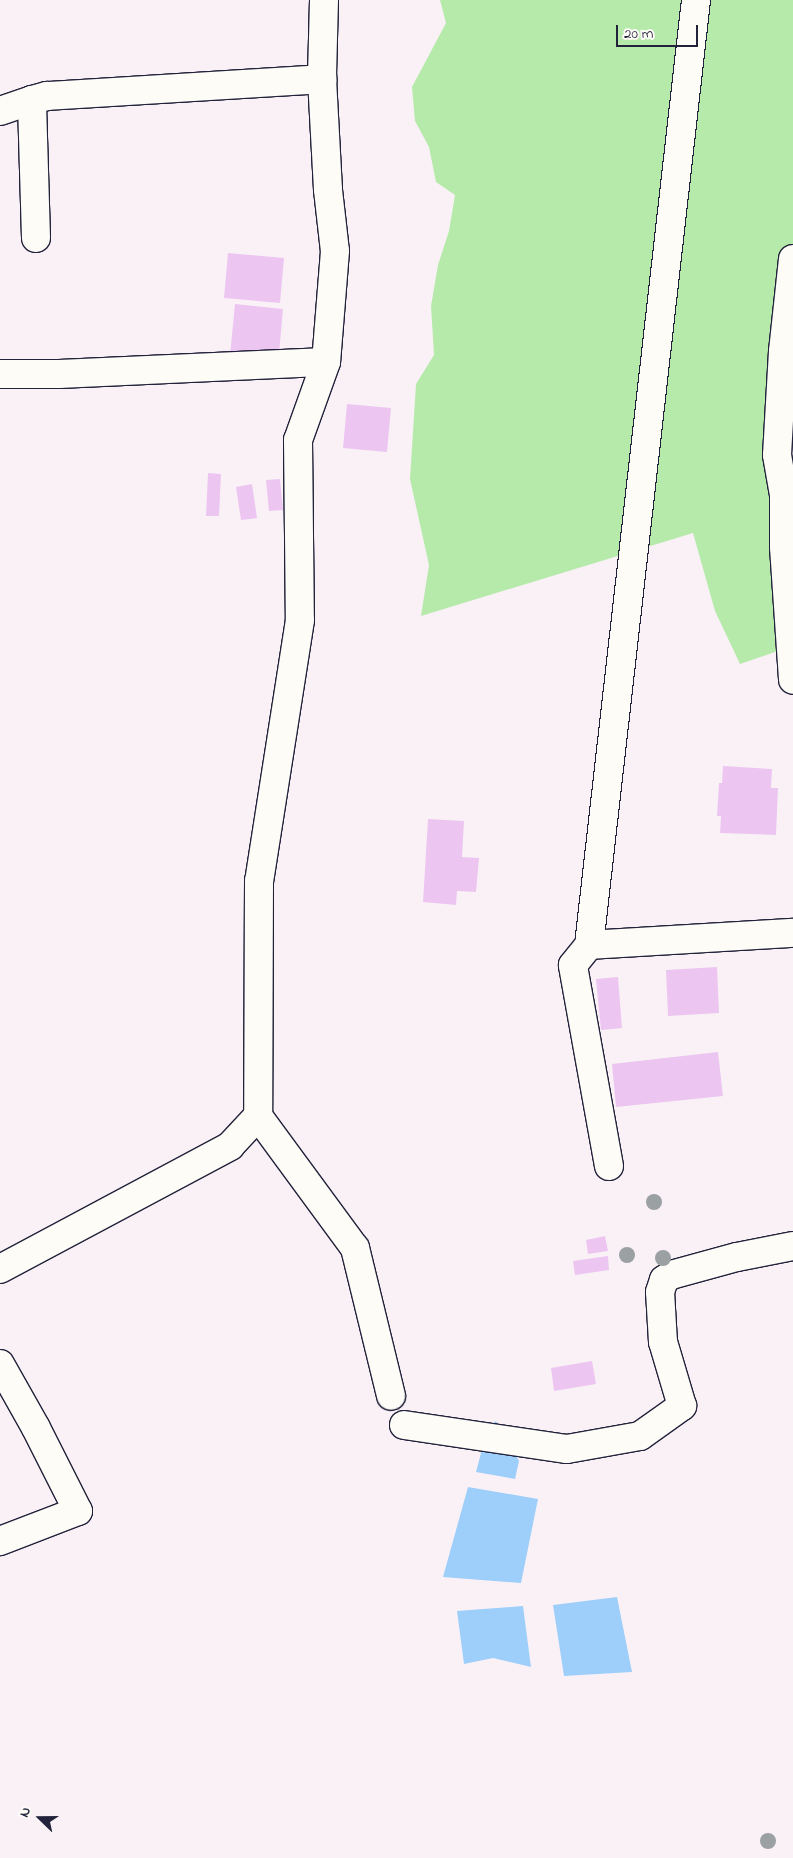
<!DOCTYPE html>
<html>
<head>
<meta charset="utf-8">
<style>
  body { margin:0 }
  #map { position:relative; width:793px; height:1858px; overflow:hidden; background:#faf1f6; font-family:"Indie Flower",sans-serif }
  div>[style] { position:absolute }
  [style*='--x'] { left:calc(var(--x)*1px); top:calc(var(--y)*1px); width:calc(var(--w)*1px); rotate:calc(var(--a)*1deg) }
  .green>* { inset:0; background:#b5eaab }
  .water>* { inset:0; background:#9ecffa }
  .building>* { inset:0; background:#ecc6f1 }
  .roads { filter:drop-shadow(1px 0 #22223b) drop-shadow(-1px 0 #22223b) drop-shadow(0 1px #22223b) drop-shadow(0 -1px #22223b) }
  .street>* { height:28px; margin:-14px; padding:0 14px; transform-origin:14px; border-radius:14px; background:#fdfcf7 }
  .trees>* { width:16px; height:16px; margin:-8px; border-radius:50%; background:#9ba0a2 }
  span { translate:-50% -50%; white-space:nowrap; text-align:center; line-height:1.15; -webkit-text-stroke:4.5px #fdfcf7; paint-order:stroke }
  .north { position:absolute; left:15px; top:1793px; width:50px; height:50px; -webkit-text-stroke:4px #fdfcf7; paint-order:stroke; rotate:292deg; font-size:14px; font-weight:700; line-height:20px; text-align:center; color:#22223b }
  .north::after { content:''; display:block; margin:auto; width:18px; height:22px; background:#22223b; clip-path:polygon(50% 0,100% 100%,50% 72%,0 100%) }
  .scale { position:absolute; left:616px; top:25px; width:82px; height:22px; box-sizing:border-box; border:2px solid #22223b; border-top:0; padding-left:6px; font-size:15px; line-height:18px; white-space:nowrap; color:#22223b; -webkit-text-stroke:4px #fdfcf7; paint-order:stroke }
</style>
</head>
<body>
<div id="map">
  <div class="green">
    <div style="clip-path:polygon(440px 0,793px 0,793px 259px,783px 351px,792px 646px,740px 664px,715px 611px,693px 533px,421px 616px,429px 565px,410px 479px,416px 384px,434px 355px,431px 306px,438px 265px,449px 231px,455px 195px,436px 182px,429px 147px,415px 121px,412px 87px,446px 23px)"></div>
  </div>
  <div class="water">
    <div style="clip-path:polygon(496px 1421px,519px 1461px,515px 1479px,476px 1472px,488px 1427px)"></div>
    <div style="clip-path:polygon(468px 1487px,538px 1499px,521px 1583px,443px 1577px)"></div>
    <div style="clip-path:polygon(617px 1597px,632px 1672px,564px 1676px,553px 1605px)"></div>
    <div style="clip-path:polygon(523px 1606px,531px 1667px,493px 1658px,464px 1664px,457px 1611px)"></div>
  </div>
  <div class="building">
    <div style="clip-path:polygon(228px 253px,284px 258px,280px 303px,224px 298px)"></div>
    <div style="clip-path:polygon(235px 304px,283px 309px,279px 354px,230px 355px)"></div>
    <div style="clip-path:polygon(347px 404px,391px 408px,387px 452px,343px 448px)"></div>
    <div style="clip-path:polygon(208px 473px,221px 474px,219px 516px,206px 516px)"></div>
    <div style="clip-path:polygon(280px 479px,283px 510px,269px 511px,266px 480px)"></div>
    <div style="clip-path:polygon(252px 484px,257px 518px,241px 520px,236px 487px)"></div>
    <div style="clip-path:polygon(723px 766px,772px 769px,771px 788px,778px 788px,776px 835px,720px 833px,721px 816px,717px 816px,719px 783px,722px 783px)"></div>
    <div style="clip-path:polygon(428px 819px,464px 821px,462px 857px,479px 858px,476px 892px,457px 891px,456px 905px,423px 902px)"></div>
    <div style="clip-path:polygon(717px 967px,719px 1013px,668px 1016px,666px 970px)"></div>
    <div style="clip-path:polygon(618px 977px,622px 1028px,601px 1030px,596px 979px)"></div>
    <div style="clip-path:polygon(718px 1052px,723px 1096px,616px 1107px,612px 1064px)"></div>
    <div style="clip-path:polygon(605px 1236px,608px 1251px,588px 1254px,586px 1240px)"></div>
    <div style="clip-path:polygon(608px 1256px,609px 1270px,575px 1275px,573px 1261px)"></div>
    <div style="clip-path:polygon(592px 1361px,596px 1384px,554px 1391px,551px 1368px)"></div>
  </div>
  <div class="roads">
    <div class="street">
      <div style="--x:324;--y:0;--w:79;--a:91.5"></div>
      <div style="--x:322;--y:79;--w:111;--a:86.9"></div>
      <div style="--x:328;--y:190;--w:61;--a:83.5"></div>
      <div style="--x:335;--y:251;--w:111;--a:94.6"></div>
      <div style="--x:326;--y:362;--w:83;--a:109.7"></div>
      <div style="--x:298;--y:440;--w:180;--a:89.4"></div>
      <div style="--x:300;--y:620;--w:264;--a:98.9"></div>
      <div style="--x:259;--y:881;--w:235;--a:90.2"></div>
      <div style="--x:258;--y:1116;--w:164;--a:53.7"></div>
      <div style="--x:355;--y:1248;--w:152;--a:76.3"></div>
      <div style="--x:0;--y:111;--w:34;--a:-19"></div>
      <div style="--x:36;--y:238;--w:138;--a:-91.7"></div>
      <div style="--x:32;--y:100;--w:16;--a:-15"></div>
      <div style="--x:47;--y:96;--w:276;--a:-3.5"></div>
      <div style="--x:793;--y:259;--w:93;--a:96.2"></div>
      <div style="--x:783;--y:351;--w:104;--a:93.3"></div>
      <div style="--x:777;--y:455;--w:41;--a:80.1"></div>
      <div style="--x:784;--y:495;--w:52;--a:90"></div>
      <div style="--x:784;--y:547;--w:133;--a:86.1"></div>
      <div style="--x:0;--y:374;--w:59;--a:0"></div>
      <div style="--x:59;--y:374;--w:267;--a:-2.6"></div>
      <div style="--x:589;--y:945;--w:204;--a:-3.4"></div>
      <div style="--x:609;--y:1166;--w:204;--a:-100.2"></div>
      <div style="--x:573;--y:965;--w:26;--a:-51"></div>
      <div style="--x:589;--y:945;--w:951;--a:-83.54"></div>
      <div style="--x:0;--y:1269;--w:261;--a:-28.1"></div>
      <div style="--x:230;--y:1146;--w:41;--a:-47"></div>
      <div style="--x:0;--y:1364;--w:73;--a:60.6"></div>
      <div style="--x:36;--y:1428;--w:93;--a:63.2"></div>
      <div style="--x:78;--y:1511;--w:84;--a:159"></div>
      <div style="--x:404;--y:1425;--w:165;--a:8.4"></div>
      <div style="--x:567;--y:1449;--w:74;--a:-10.1"></div>
      <div style="--x:640;--y:1436;--w:52;--a:-35.5"></div>
      <div style="--x:682;--y:1406;--w:67;--a:-106.5"></div>
      <div style="--x:663;--y:1342;--w:50;--a:-93.4"></div>
      <div style="--x:660;--y:1292;--w:13;--a:-72"></div>
      <div style="--x:664;--y:1280;--w:9;--a:-36"></div>
      <div style="--x:671;--y:1275;--w:68;--a:-15.3"></div>
      <div style="--x:737;--y:1257;--w:57;--a:-11.1"></div>
    </div>
  </div>
  <div class="trees">
    <div style="left:654px;top:1202px"></div>
    <div style="left:627px;top:1255px"></div>
    <div style="left:663px;top:1258px"></div>
    <div style="left:768px;top:1841px"></div>
  </div>
  <div class="north">N</div>
  <div class="scale">20 m</div>
</div>
</body>
</html>
